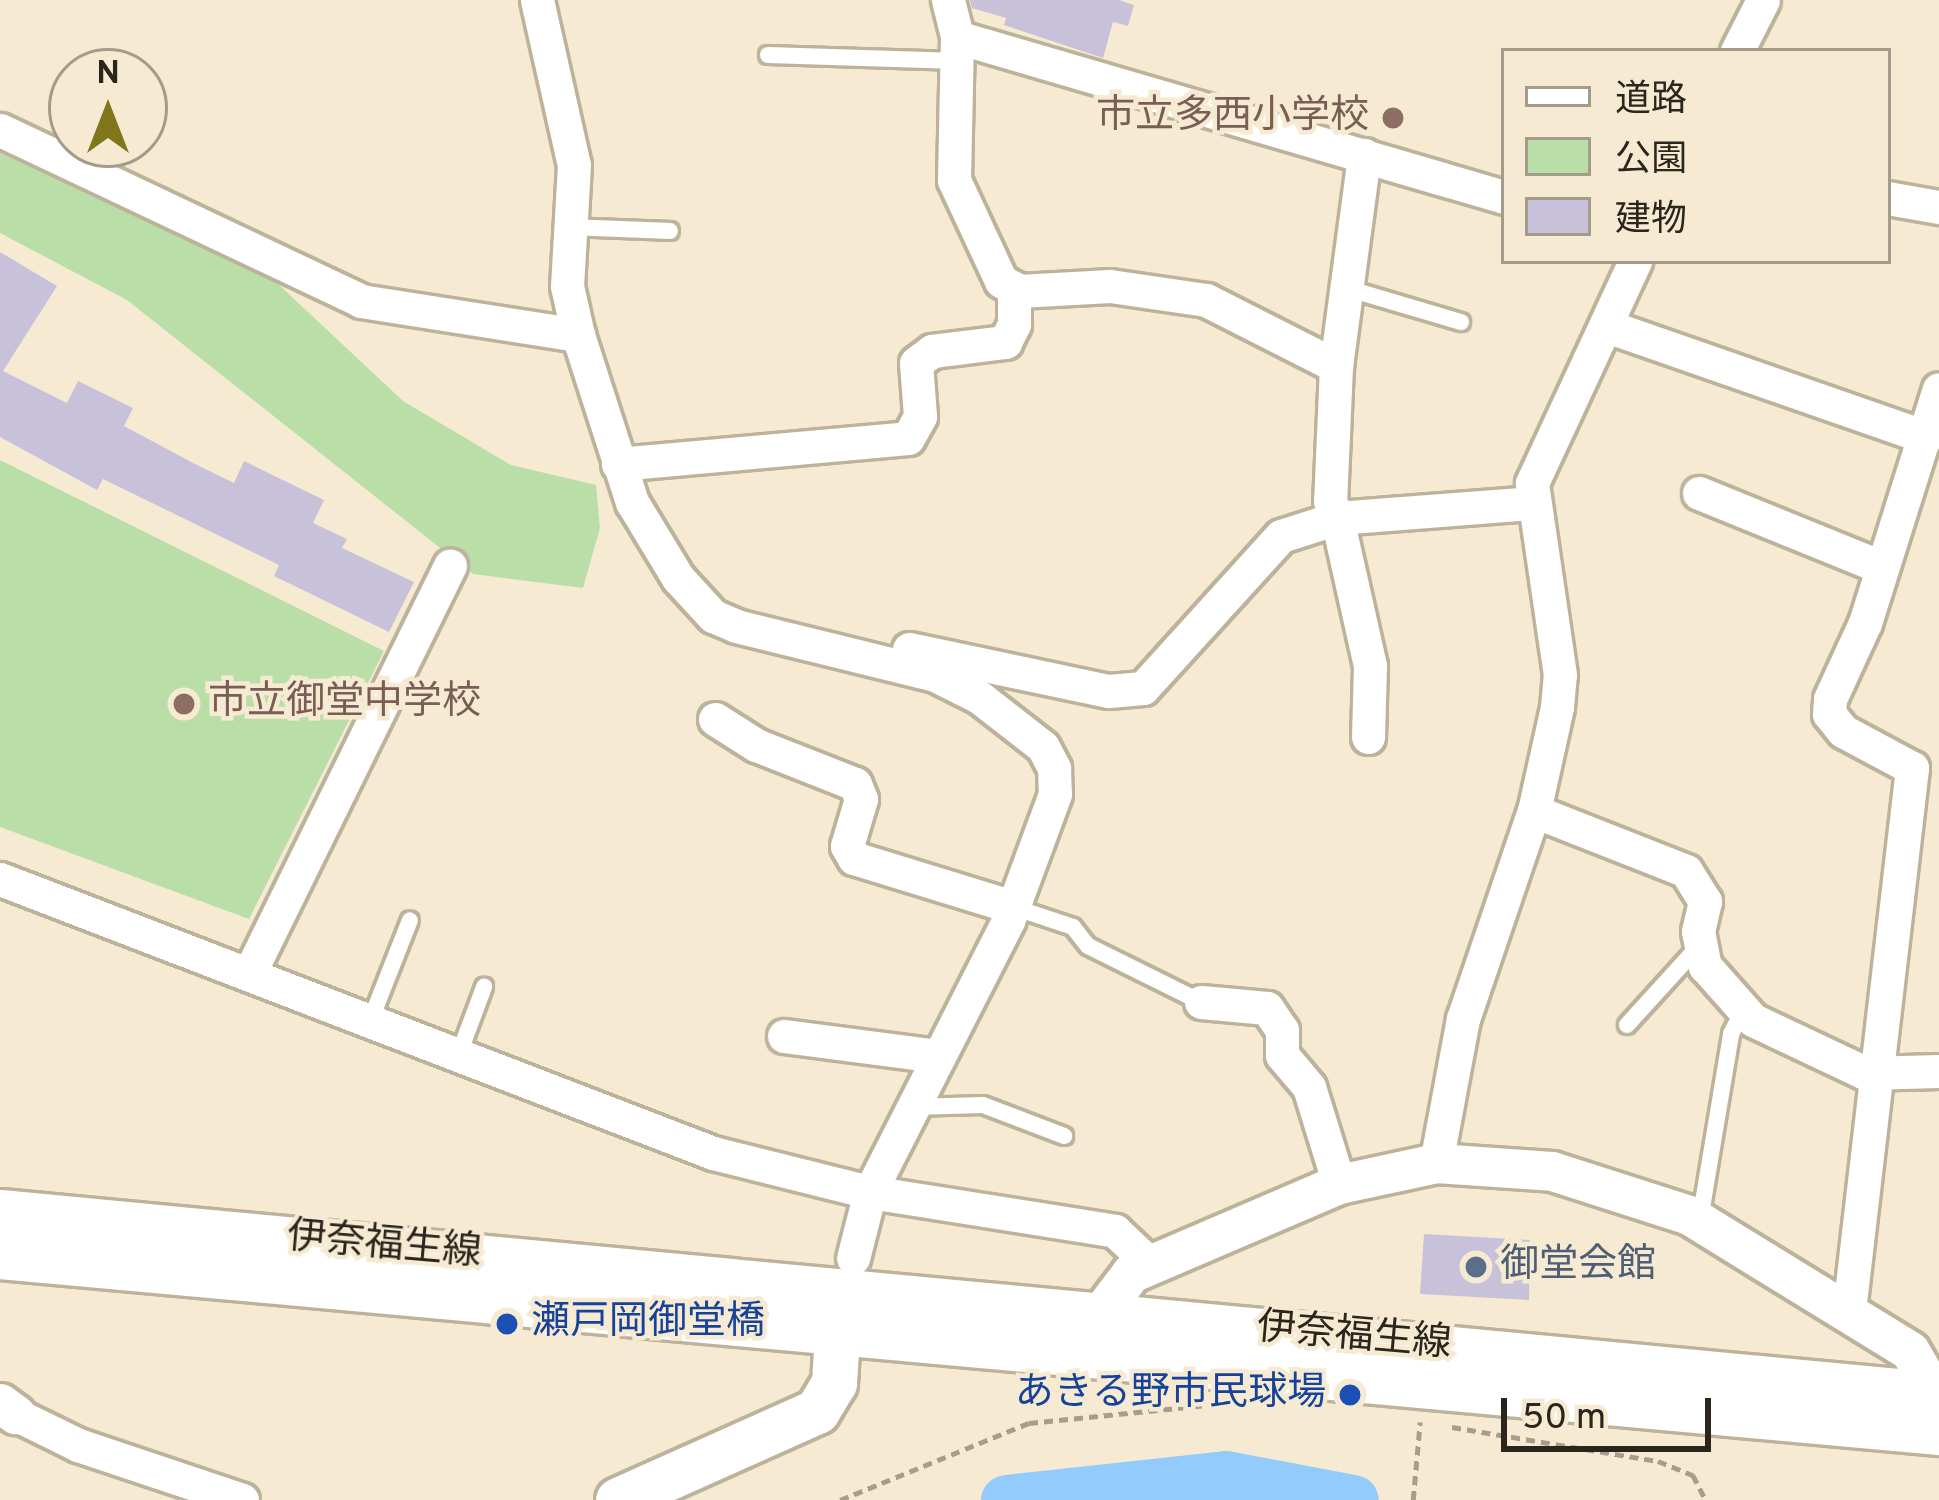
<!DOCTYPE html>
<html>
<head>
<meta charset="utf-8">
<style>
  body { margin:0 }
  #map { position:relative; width:1939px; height:1500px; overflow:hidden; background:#f6ebd2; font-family:Overpass,"Noto Sans JP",sans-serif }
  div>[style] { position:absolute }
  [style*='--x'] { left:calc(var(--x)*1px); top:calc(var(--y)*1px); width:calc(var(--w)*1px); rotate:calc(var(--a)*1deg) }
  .green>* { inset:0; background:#b9dea8 }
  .river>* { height:51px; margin:-25.5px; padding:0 25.5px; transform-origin:25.5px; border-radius:25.5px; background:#92cbfc }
  .building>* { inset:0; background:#c8c1da }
  .path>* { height:4.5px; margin-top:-2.25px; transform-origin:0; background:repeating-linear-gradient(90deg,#a69e8b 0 9px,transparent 0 15px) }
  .roads { filter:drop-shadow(3px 0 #bdb39b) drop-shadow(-3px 0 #bdb39b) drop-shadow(0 3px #bdb39b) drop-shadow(0 -3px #bdb39b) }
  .service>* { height:16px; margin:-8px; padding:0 8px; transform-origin:8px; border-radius:8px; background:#fff }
  .minor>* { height:33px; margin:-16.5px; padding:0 16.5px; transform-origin:16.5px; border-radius:16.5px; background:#fff }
  .tertiary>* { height:39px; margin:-19.5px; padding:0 19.5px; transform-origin:19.5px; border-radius:19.5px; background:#fff }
  .secondary>* { height:45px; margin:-22.5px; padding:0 22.5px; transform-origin:22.5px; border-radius:22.5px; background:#fff }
  .dots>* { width:33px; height:33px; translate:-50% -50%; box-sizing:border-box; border:6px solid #f6ebd2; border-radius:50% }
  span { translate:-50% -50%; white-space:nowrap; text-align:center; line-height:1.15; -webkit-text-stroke:9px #f6ebd2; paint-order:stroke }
  .education-label { font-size:39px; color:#785e54 }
  .right { translate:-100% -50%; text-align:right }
  .left { translate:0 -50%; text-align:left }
  .street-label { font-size:39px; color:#2a261d }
  .service-label { font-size:39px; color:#4e5e75 }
  .transit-label { font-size:39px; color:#164399 }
  .legend { position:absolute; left:1501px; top:48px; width:390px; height:216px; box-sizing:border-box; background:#f6ebd2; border:3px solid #a49c8a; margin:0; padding:15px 21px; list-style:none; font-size:36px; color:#2a261d }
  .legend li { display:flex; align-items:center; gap:24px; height:60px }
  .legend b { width:60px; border:3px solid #a49c8a }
  .north { position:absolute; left:48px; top:48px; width:120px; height:120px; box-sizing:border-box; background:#f6ebd2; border:3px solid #a49c8a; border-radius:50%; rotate:0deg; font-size:33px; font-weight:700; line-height:48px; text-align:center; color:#2a261d }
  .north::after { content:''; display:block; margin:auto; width:42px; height:54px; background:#817619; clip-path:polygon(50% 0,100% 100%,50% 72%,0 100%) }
  .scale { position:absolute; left:1501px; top:1398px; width:210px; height:54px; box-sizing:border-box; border:6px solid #2a261d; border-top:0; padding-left:15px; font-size:36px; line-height:42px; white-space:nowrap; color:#2a261d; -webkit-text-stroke:9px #f6ebd2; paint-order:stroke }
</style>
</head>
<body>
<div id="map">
  <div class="green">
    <div style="clip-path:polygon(0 153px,277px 283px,403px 401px,511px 465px,596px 485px,600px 528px,583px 588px,473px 574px,127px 300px,0 233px)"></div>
    <div style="clip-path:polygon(0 460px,384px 651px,249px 919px,0 827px)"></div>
  </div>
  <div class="river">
    <div style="--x:1006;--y:1500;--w:221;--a:-6.2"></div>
    <div style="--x:1226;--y:1476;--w:129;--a:10.7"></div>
  </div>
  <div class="building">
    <div style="clip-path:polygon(970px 0,1119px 0,1134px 5px,1128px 26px,1113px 22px,1103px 58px,1004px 25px,1006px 18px,972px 8px)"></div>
    <div style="clip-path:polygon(0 252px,57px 286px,3px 371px,67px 403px,78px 381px,133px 408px,124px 426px,195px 464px,234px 483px,244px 461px,324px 500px,313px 523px,347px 539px,342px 548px,414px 582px,389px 632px,274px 576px,279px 565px,103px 479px,97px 490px,0 437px)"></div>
    <div style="clip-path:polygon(1424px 1234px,1530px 1240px,1529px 1300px,1420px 1294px)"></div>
  </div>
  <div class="path">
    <div style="--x:1452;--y:1427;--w:209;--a:9.4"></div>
    <div style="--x:1658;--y:1461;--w:38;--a:22"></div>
    <div style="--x:1693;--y:1475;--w:28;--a:63"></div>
    <div style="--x:840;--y:1500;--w:204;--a:-22.2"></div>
    <div style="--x:1029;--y:1423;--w:179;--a:-5.8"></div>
    <div style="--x:1413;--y:1500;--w:78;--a:-84.9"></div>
  </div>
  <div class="roads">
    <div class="service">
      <div style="--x:768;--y:55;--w:190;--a:1.8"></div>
      <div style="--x:570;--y:227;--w:100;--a:2.3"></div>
      <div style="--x:1346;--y:288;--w:120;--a:16.5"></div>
      <div style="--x:1013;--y:907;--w:63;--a:18.4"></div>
      <div style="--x:1073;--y:927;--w:24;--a:52"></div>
      <div style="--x:1088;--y:946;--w:126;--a:26.4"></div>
      <div style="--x:371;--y:1019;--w:106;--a:-68.5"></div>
      <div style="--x:1627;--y:1025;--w:107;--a:-47.7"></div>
      <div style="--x:459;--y:1054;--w:72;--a:-69.5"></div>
      <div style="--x:913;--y:1107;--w:70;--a:-1.6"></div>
      <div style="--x:983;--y:1105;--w:87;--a:20.9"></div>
      <div style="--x:1700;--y:1220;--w:189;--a:-80.5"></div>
      <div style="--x:1731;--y:1034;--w:27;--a:-63"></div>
    </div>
    <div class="minor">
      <div style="--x:537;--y:0;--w:169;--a:77.4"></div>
      <div style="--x:574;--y:165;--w:121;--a:93.3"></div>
      <div style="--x:567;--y:286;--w:50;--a:77.3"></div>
      <div style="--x:578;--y:335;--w:176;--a:72.1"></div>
      <div style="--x:632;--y:502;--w:89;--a:58.8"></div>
      <div style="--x:678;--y:578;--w:52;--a:47.4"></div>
      <div style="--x:713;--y:616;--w:25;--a:23"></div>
      <div style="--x:736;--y:626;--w:205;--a:13.8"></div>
      <div style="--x:935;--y:675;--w:49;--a:26.6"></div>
      <div style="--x:979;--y:697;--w:81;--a:38"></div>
      <div style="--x:1043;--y:747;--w:24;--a:62"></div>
      <div style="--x:1054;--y:768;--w:26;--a:88"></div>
      <div style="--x:1055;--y:794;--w:135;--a:110.3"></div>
      <div style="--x:1008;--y:921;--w:304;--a:117"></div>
      <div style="--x:870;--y:1192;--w:68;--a:104.4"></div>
      <div style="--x:948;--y:0;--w:38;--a:76"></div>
      <div style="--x:957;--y:37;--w:570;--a:16.3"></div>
      <div style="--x:957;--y:37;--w:143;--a:91.2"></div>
      <div style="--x:954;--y:180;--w:111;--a:65"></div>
      <div style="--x:1001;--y:281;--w:21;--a:29"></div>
      <div style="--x:1019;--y:291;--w:91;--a:-3.1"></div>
      <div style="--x:1110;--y:286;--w:97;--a:8.3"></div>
      <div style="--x:1206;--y:300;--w:146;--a:26.9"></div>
      <div style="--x:1336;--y:366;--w:135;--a:92.5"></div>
      <div style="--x:1330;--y:501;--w:18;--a:68"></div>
      <div style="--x:1337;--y:518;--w:194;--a:-4.4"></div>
      <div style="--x:1737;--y:51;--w:57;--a:-63"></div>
      <div style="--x:0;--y:130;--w:399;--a:25.3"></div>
      <div style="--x:361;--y:301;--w:220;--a:8.9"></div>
      <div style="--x:1888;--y:198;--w:52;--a:10"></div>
      <div style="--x:1607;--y:326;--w:338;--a:19.2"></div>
      <div style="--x:1336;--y:366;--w:213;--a:-82.4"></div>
      <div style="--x:618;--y:464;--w:291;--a:-5.1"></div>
      <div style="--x:908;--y:438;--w:25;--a:-61"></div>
      <div style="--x:920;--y:416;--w:53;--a:-94.3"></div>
      <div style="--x:916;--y:363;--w:20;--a:-37"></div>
      <div style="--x:932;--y:351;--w:74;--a:-7"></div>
      <div style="--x:1005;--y:342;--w:20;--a:-63"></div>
      <div style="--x:1014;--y:324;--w:36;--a:-90"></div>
      <div style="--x:1699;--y:493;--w:196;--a:22.1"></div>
      <div style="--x:909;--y:649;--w:204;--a:11.9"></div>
      <div style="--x:1109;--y:691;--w:34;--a:-5"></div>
      <div style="--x:1143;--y:688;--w:205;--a:-47.8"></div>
      <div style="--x:1281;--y:536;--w:59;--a:-17.8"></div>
      <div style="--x:1337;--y:518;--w:152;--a:77.4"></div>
      <div style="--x:1370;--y:666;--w:71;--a:91.6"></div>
      <div style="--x:715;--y:719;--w:49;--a:32.4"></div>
      <div style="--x:756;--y:745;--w:106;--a:21.5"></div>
      <div style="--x:855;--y:784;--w:16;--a:68"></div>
      <div style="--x:861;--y:799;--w:49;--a:106.6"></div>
      <div style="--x:847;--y:846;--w:14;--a:60"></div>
      <div style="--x:854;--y:858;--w:166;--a:17.1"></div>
      <div style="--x:1534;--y:811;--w:163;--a:21.5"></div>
      <div style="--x:1686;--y:871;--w:36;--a:58"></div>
      <div style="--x:1705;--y:901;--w:31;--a:103"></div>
      <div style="--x:1698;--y:931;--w:36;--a:79"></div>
      <div style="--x:1705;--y:966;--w:72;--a:48.4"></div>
      <div style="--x:1753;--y:1020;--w:124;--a:25.3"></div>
      <div style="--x:1865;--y:1073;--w:74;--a:-1.5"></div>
      <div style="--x:0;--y:879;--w:764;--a:21.02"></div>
      <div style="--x:713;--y:1153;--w:162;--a:14"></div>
      <div style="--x:870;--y:1192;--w:248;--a:9"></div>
      <div style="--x:1115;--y:1231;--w:48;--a:43.3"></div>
      <div style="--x:250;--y:972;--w:453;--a:-63.8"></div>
      <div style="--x:1201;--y:1002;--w:66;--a:5.2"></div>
      <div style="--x:1267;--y:1008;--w:27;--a:56"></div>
      <div style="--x:1282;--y:1030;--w:25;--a:90"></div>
      <div style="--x:1282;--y:1055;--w:42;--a:49.8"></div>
      <div style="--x:1309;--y:1087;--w:102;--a:72.8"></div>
      <div style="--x:784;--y:1036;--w:155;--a:7.4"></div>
      <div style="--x:1436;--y:1163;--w:147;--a:-79.4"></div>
      <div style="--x:1463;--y:1019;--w:220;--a:-71.2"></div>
      <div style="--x:1534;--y:811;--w:107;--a:-77.5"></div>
      <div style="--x:1557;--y:707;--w:32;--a:-85"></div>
      <div style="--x:1560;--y:675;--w:194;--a:-98.3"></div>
      <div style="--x:1532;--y:483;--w:245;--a:-65.1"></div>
      <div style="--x:1849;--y:1311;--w:547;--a:-83.38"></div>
      <div style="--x:1912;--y:768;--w:78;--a:-151.8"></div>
      <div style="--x:1843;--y:731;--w:22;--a:-129"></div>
      <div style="--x:1829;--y:714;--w:15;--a:-86"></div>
      <div style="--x:1830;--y:699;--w:84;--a:-65.3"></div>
      <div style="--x:1865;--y:623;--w:245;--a:-72.5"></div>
      <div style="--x:15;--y:1414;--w:70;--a:26.2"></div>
      <div style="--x:78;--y:1445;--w:173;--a:18.5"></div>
    </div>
    <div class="tertiary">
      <div style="--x:1099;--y:1315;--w:53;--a:-52.7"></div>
      <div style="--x:1131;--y:1273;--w:226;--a:-23.2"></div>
      <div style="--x:1339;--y:1184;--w:99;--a:-12.2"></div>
      <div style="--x:1436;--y:1163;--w:116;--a:3.9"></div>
      <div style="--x:1552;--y:1171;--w:144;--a:17.8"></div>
      <div style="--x:1689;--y:1215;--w:259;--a:31.6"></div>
      <div style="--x:1910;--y:1351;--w:24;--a:60"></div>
      <div style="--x:1922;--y:1372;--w:48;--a:88.8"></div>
      <div style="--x:0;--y:1403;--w:19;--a:36"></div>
    </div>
    <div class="secondary">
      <div style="--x:0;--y:1212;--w:1948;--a:5.39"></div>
      <div style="--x:0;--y:1256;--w:1947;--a:5.19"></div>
      <div style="--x:618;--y:1500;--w:218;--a:-24.1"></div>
      <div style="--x:817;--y:1411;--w:33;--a:-59"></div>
      <div style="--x:834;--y:1383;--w:82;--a:-86.5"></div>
    </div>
  </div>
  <div class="dots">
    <div style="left:1393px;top:118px;background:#8d6e63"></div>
    <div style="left:184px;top:704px;background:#8d6e63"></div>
    <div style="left:1476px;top:1267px;background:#5c6f8a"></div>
    <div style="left:507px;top:1324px;background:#1a4fb4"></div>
    <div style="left:1350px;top:1395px;background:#1a4fb4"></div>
  </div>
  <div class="education-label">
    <span class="right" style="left:1369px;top:118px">市立多西小学校</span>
    <span class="left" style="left:208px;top:704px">市立御堂中学校</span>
  </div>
  <div class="street-label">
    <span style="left:384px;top:1247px;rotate:5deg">伊奈福生線</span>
    <span style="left:1354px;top:1338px;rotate:5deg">伊奈福生線</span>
  </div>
  <div class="service-label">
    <span class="left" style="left:1500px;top:1267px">御堂会館</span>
  </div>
  <div class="transit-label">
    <span class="left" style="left:531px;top:1324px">瀬戸岡御堂橋</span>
    <span class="right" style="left:1326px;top:1395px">あきる野市民球場</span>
  </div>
  <ul class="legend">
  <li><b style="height:15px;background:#fff"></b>道路</li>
  <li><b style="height:33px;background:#b9dea8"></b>公園</li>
  <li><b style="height:33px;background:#c8c1da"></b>建物</li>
  </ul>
  <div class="north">N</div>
  <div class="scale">50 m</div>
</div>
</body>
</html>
